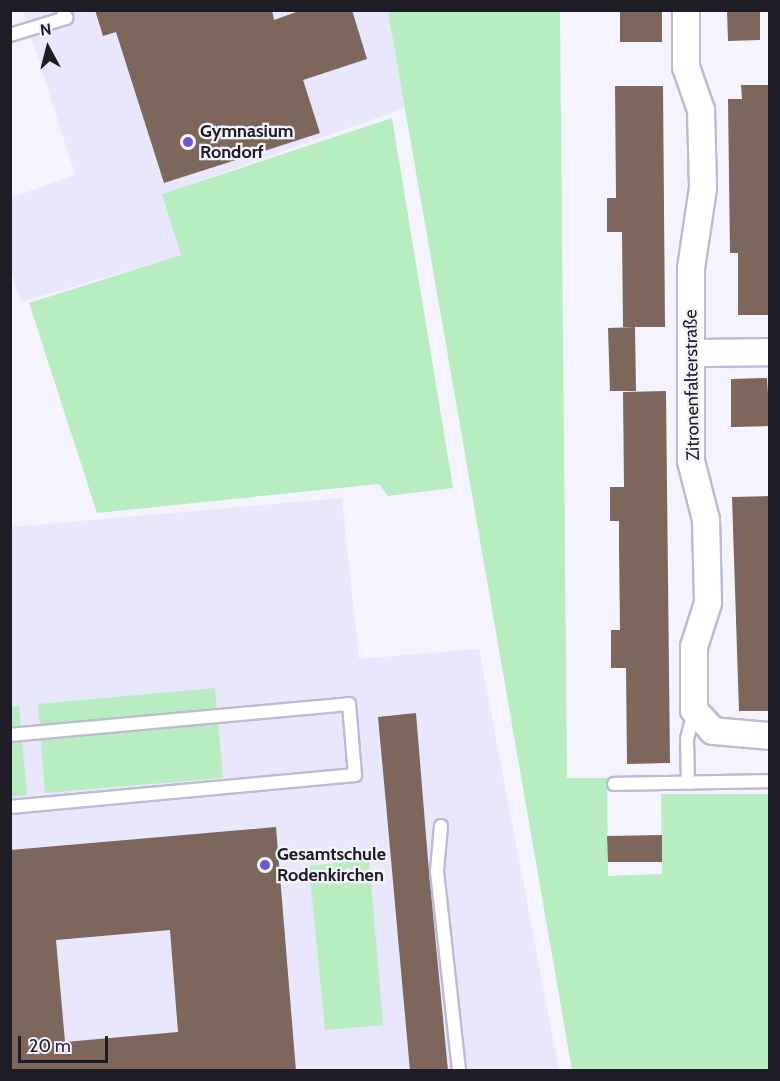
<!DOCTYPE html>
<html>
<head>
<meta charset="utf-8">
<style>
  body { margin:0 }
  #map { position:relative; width:780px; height:1081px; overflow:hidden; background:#f5f4fe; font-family:Cabin,sans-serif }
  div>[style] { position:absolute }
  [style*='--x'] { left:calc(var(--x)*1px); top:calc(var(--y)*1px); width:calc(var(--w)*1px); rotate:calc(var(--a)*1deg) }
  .built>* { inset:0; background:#e9e7fb }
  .green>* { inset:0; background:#b7edc0 }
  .building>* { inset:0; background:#7d665c }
  .roads { filter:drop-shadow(2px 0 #bdbad2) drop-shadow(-2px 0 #bdbad2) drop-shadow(0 2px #bdbad2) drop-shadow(0 -2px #bdbad2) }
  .service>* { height:12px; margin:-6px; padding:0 6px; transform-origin:6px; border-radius:6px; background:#fff }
  .minor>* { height:26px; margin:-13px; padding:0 13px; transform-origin:13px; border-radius:13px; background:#fff }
  .dots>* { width:16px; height:16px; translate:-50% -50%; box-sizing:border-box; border:3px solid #f5f4fe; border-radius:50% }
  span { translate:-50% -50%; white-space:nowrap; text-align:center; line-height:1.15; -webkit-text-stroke:4.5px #f5f4fe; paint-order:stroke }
  .poi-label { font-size:18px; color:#1e1d26; font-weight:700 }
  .left { translate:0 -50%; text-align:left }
  .street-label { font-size:18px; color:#1e1d26 }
  .frame { position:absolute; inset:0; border:12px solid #1e1d26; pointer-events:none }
  .north { position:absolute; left:18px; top:18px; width:60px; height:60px; -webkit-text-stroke:4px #f5f4fe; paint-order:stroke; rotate:353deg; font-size:16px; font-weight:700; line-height:24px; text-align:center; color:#1e1d26 }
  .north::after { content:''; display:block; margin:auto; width:21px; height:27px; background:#1e1d26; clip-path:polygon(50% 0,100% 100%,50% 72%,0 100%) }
  .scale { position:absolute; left:18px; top:1036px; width:90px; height:27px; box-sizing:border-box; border:3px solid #1e1d26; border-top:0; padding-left:8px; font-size:18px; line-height:21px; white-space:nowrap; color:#1e1d26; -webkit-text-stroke:4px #f5f4fe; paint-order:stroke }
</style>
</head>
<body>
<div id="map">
  <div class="built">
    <div style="clip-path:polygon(23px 11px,388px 11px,405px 108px,163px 194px,182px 255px,21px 302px,11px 270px,10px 198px,75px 175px)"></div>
    <div style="clip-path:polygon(342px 498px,359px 659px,479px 649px,559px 1070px,11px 1070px,11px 527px)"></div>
  </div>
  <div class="green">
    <div style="clip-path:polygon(388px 11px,560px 11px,567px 778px,607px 778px,608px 876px,662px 874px,661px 794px,769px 794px,769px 1070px,572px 1070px)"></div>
    <div style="clip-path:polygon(392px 118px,453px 488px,388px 496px,379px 484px,97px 513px,29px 303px,181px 255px,162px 194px)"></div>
    <div style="clip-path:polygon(215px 688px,223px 778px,45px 793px,38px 704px)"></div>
    <div style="clip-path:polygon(19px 706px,27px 795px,11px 797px,11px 707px)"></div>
    <div style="clip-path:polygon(369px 860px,383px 1025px,325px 1030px,309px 866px)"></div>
  </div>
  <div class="building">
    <div style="clip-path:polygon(95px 10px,272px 10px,274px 20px,302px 10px,352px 10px,367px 59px,303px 80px,320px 133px,164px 183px,116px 32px,103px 36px)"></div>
    <div style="clip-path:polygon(620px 10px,662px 10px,662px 42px,620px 42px)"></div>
    <div style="clip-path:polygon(727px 10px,760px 10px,760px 40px,728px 41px)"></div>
    <div style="clip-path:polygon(741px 85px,770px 85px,770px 315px,738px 315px,738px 253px,730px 253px,728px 99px,742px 99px)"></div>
    <div style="clip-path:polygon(615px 86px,663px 86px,665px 327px,623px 327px,622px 232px,607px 232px,607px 198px,616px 198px)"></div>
    <div style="clip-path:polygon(635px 327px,636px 391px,610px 391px,608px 328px)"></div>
    <div style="clip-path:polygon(767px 378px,770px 426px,731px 427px,731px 379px)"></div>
    <div style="clip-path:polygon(666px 391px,670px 763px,627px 764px,626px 668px,611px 668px,611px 630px,620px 630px,619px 549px,619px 521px,610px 521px,610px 487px,624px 487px,623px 392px)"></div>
    <div style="clip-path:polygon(770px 496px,770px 711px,739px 711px,732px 497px)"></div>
    <div style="clip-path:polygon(416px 713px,429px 872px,448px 1071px,410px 1071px,386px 804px,378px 717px)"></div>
    <div style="clip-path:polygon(evenodd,276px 827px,296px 1071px,10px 1071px,10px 850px,276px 827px,170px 930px,178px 1032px,65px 1042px,56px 940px,170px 930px)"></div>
    <div style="clip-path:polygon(662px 835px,662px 862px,608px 862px,607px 836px)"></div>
  </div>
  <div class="roads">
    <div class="service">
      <div style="--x:10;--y:35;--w:59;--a:-16.9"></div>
      <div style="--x:66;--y:18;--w:9;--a:-111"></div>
      <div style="--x:10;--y:735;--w:340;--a:-5.2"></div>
      <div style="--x:349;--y:704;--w:71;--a:85.2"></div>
      <div style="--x:355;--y:775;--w:346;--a:174.7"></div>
      <div style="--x:688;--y:783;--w:44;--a:-91.3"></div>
      <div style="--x:687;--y:739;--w:29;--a:-76"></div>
      <div style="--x:614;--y:784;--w:156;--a:-1.1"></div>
      <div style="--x:441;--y:826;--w:45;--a:95.1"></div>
      <div style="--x:437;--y:871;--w:200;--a:83.7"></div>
    </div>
    <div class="minor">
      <div style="--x:686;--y:10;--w:57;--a:90"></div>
      <div style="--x:686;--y:67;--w:46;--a:70.8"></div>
      <div style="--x:701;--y:110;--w:78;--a:88.5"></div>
      <div style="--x:703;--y:188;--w:81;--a:98.5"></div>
      <div style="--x:691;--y:268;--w:193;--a:90"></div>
      <div style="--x:691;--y:461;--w:61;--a:75.7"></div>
      <div style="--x:706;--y:520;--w:83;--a:88.6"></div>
      <div style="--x:708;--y:603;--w:46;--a:107.7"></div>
      <div style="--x:694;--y:647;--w:63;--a:90"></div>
      <div style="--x:694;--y:710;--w:28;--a:48"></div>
      <div style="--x:713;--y:731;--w:57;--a:5"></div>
      <div style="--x:691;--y:353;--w:79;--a:-0.7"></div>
    </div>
  </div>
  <div class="dots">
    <div style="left:188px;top:142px;background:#6a58d1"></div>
    <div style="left:265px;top:865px;background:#6a58d1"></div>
  </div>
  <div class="poi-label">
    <span class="left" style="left:200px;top:142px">Gymnasium<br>Rondorf</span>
    <span class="left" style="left:277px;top:865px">Gesamtschule<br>Rodenkirchen</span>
  </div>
  <div class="street-label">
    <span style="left:692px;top:385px;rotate:-91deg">Zitronenfalterstraße</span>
  </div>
  <div class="frame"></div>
  <div class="north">N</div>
  <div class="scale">20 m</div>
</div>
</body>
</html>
